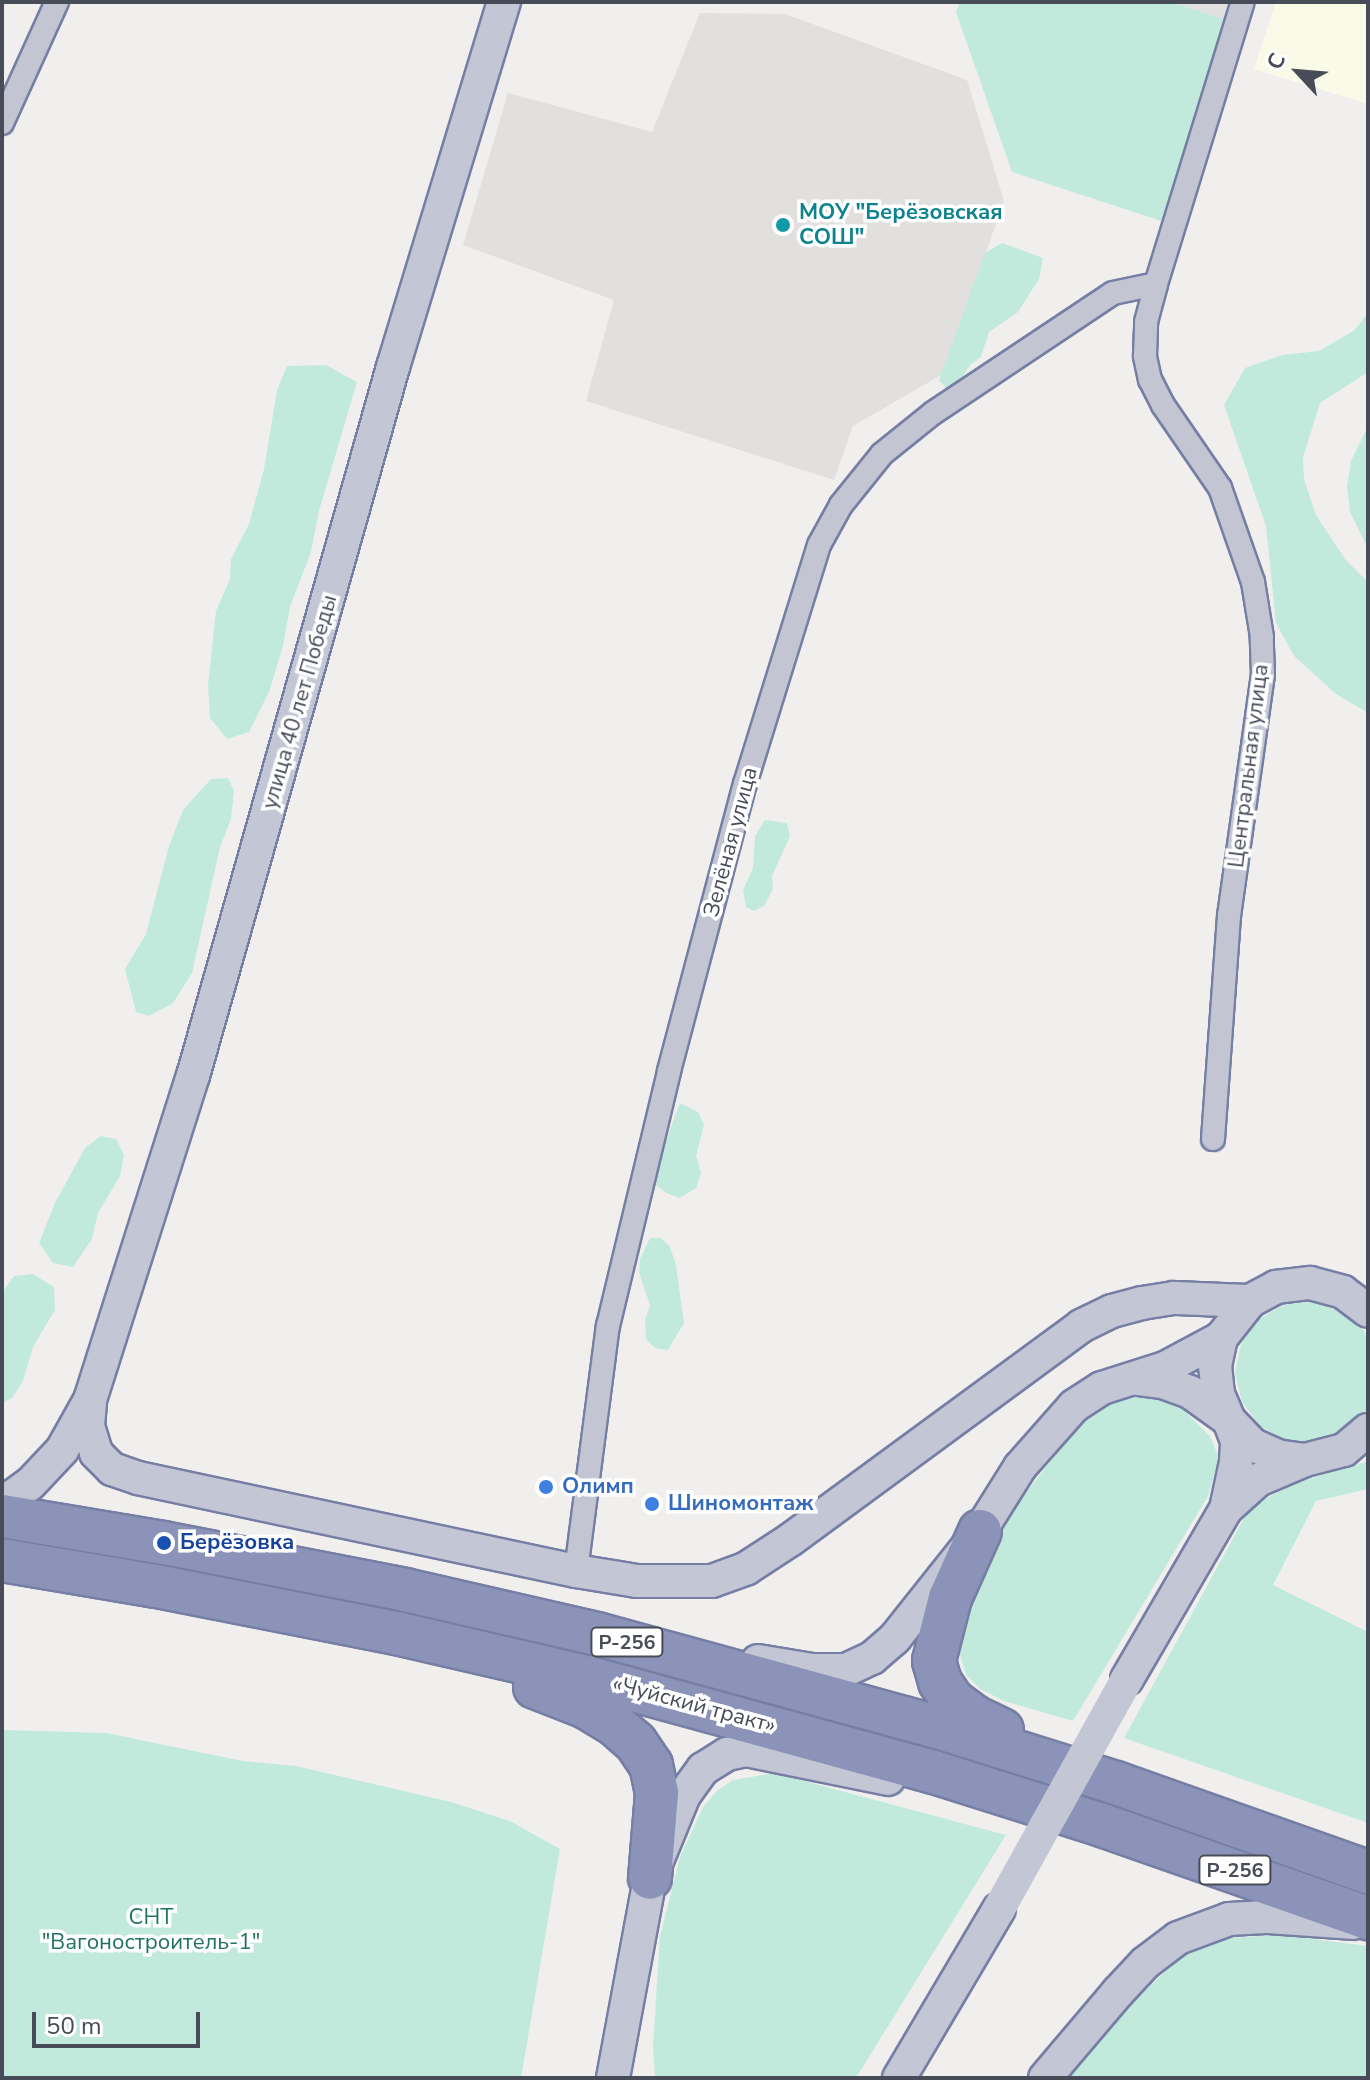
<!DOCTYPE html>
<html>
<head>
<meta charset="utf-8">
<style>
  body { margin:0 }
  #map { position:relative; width:1370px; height:2080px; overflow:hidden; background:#f0efee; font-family:"Nunito Sans",sans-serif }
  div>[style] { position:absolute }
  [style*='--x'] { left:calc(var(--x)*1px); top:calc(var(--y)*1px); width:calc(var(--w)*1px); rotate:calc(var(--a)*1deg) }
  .commercial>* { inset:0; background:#fafae9 }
  .education>* { inset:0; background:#e1e0df }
  .green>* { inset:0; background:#c1eadd }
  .roads { filter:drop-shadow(2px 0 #767ea4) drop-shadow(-2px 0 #767ea4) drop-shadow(0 2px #767ea4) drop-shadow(0 -2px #767ea4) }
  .street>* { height:22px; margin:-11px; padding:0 11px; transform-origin:11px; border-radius:11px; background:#c3c6d2 }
  .secondary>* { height:32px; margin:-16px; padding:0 16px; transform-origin:16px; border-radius:16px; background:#c3c6d5 }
  .highway>* { height:42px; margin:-21px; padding:0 21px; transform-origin:21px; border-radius:21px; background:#8b93b8 }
  .secondary-bridge>* { height:32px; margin:-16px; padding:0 16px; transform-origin:16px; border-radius:16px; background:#c3c6d5 }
  .dots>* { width:22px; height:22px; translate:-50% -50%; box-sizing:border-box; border:4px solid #fff; border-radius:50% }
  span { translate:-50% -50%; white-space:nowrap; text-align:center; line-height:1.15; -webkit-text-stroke:7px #fff; paint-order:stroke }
  .shield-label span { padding:2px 6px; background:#fff; border:2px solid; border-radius:6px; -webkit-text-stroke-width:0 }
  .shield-label { font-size:20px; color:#484c59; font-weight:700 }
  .culture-label { font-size:22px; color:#0d838f; font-weight:700 }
  .left { translate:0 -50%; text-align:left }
  .street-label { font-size:22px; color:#484c59 }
  .shop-label { font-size:22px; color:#366cbe; font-weight:700 }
  .transit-label { font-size:22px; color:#164399; font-weight:700 }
  .park-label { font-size:22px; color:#207363 }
  .frame { position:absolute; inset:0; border:4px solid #484c59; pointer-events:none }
  .north { position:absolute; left:1258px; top:32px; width:80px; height:80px; -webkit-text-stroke:6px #fff; paint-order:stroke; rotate:296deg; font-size:22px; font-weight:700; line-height:32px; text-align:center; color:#484c59 }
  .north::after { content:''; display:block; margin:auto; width:28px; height:36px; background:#484c59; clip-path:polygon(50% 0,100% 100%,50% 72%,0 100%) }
  .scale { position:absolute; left:32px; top:2012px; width:168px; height:36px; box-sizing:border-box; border:4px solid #484c59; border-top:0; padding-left:10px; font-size:24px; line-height:28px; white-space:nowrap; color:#484c59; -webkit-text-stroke:6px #fff; paint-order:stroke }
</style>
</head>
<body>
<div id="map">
  <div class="commercial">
    <div style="clip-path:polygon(1276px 2px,1368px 2px,1368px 104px,1254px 69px)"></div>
  </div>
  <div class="education">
    <div style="clip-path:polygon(1171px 2px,1232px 2px,1227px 20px)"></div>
    <div style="clip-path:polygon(700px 13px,785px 14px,967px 80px,1004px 201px,943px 374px,853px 426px,834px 480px,586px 401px,614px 300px,463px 245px,508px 93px,652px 132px)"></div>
  </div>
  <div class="green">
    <div style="clip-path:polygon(960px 2px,1171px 2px,1227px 20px,1164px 222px,1012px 172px,956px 12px)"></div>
    <div style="clip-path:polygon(1002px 243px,1043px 258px,1039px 279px,1018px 312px,989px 332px,981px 357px,970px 365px,956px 387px,948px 390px,939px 380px,985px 253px)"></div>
    <div style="clip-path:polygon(1368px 312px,1368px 372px,1320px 403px,1303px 457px,1304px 479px,1316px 515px,1345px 559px,1368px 582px,1368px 713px,1336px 694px,1294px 656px,1276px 623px,1266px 526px,1224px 405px,1245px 368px,1282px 355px,1319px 351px,1355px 330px)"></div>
    <div style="clip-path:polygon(326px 365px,357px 382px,319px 511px,311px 552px,290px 607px,283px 646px,269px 692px,249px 732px,227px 739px,210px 718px,208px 685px,216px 611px,230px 579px,231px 559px,249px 524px,264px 469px,277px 390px,287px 366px)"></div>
    <div style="clip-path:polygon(1368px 426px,1368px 549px,1350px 512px,1347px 486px,1351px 461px)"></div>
    <div style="clip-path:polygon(228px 778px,234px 791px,231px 819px,220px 847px,192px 973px,173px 1003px,149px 1016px,136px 1012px,125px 969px,146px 934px,169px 846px,183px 810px,211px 779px)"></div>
    <div style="clip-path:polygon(765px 820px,787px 823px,790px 836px,772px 876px,773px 889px,764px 906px,754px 911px,746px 907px,743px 890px,753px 868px,755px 836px)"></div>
    <div style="clip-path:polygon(680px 1103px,698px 1112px,704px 1125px,696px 1156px,701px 1173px,696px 1188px,680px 1198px,666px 1193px,655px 1184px,657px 1164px)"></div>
    <div style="clip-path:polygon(101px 1136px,116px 1139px,124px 1155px,120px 1176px,98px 1213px,92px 1239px,73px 1267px,53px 1263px,39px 1243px,55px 1203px,85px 1148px)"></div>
    <div style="clip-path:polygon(650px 1238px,661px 1238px,670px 1247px,676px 1265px,684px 1323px,668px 1350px,655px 1348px,646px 1339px,645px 1320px,650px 1305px,639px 1273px,640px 1259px)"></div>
    <div style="clip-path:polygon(33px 1274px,54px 1287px,55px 1310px,33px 1347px,23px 1381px,12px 1398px,2px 1403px,2px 1293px,14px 1276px)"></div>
    <div style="clip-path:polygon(1313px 1301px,1341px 1310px,1363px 1329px,1368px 1340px,1368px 1405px,1365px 1413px,1343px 1433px,1315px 1443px,1285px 1440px,1260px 1426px,1242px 1402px,1235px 1373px,1241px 1344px,1258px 1320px,1283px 1305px)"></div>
    <div style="clip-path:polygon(1135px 1397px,1159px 1399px,1181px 1408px,1210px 1436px,1219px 1458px,1208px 1496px,1073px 1721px,1004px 1701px,980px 1689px,966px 1675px,958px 1648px,985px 1562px,1017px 1504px,1072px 1434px,1093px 1413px,1111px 1403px)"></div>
    <div style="clip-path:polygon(1368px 1461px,1368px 1489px,1316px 1501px,1273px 1585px,1368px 1632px,1368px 1823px,1124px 1738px,1249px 1509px,1289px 1485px)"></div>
    <div style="clip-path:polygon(2px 1730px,106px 1733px,243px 1761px,296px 1766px,451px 1802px,510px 1821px,560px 1849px,521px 2078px,2px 2078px)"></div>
    <div style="clip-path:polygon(774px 1773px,1006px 1835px,856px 2078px,655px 2078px,653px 2046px,660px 1937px,680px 1857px,703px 1807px,718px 1790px,733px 1780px)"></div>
    <div style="clip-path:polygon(1281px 1935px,1368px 1946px,1368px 2078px,1062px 2078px,1131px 2003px,1184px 1955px,1226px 1938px)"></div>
  </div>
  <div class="roads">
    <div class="street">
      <div style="--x:2;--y:123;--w:133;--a:-65.6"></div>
      <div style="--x:1213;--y:1139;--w:224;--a:-85.9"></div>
      <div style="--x:1229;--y:916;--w:243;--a:-82"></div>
      <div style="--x:1263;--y:675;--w:38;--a:-92"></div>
      <div style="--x:1262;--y:637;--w:56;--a:-99.3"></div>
      <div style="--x:1253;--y:582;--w:100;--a:-109.3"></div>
      <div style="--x:1220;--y:488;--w:101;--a:-124.5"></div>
      <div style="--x:1163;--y:405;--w:28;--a:-117"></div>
      <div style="--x:1150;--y:380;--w:25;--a:-102"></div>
      <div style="--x:1145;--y:356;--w:34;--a:-88"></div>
      <div style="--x:1146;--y:322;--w:39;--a:-75"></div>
      <div style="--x:1156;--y:284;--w:295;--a:-72.9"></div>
      <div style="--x:576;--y:1571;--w:247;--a:-82.6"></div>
      <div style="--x:608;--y:1326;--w:262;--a:-76.5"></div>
      <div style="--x:669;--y:1071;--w:297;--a:-75.2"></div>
      <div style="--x:745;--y:784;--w:250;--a:-72.8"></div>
      <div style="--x:819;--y:545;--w:46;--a:-61.2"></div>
      <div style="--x:841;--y:505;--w:65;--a:-51.2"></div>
      <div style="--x:882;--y:454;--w:65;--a:-38.8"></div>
      <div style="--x:933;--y:413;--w:216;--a:-33.7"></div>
      <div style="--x:1113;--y:293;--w:44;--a:-11.8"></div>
    </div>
    <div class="secondary">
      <div style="--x:90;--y:1403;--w:23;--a:95"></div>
      <div style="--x:88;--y:1426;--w:28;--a:73"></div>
      <div style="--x:96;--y:1453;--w:23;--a:45"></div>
      <div style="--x:112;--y:1469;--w:28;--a:19"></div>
      <div style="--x:138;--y:1478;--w:448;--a:12"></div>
      <div style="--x:576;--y:1571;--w:62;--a:9.3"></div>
      <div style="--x:637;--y:1581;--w:75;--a:0"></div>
      <div style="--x:712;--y:1581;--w:37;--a:-20"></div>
      <div style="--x:747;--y:1568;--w:51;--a:-33.1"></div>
      <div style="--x:790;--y:1540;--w:361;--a:-36.3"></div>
      <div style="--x:1081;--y:1326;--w:34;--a:-26"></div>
      <div style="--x:1112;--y:1311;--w:31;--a:-15"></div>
      <div style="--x:1142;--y:1303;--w:32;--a:-9"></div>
      <div style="--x:1174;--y:1298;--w:76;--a:2.3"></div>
      <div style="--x:1305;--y:1460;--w:27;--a:-172"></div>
      <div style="--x:1278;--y:1456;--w:27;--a:-156"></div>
      <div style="--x:1253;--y:1445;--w:35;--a:-134"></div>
      <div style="--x:1229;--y:1420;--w:28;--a:-113"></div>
      <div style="--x:1218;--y:1394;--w:28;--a:-96"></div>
      <div style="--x:1215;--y:1366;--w:29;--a:-78"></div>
      <div style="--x:1221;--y:1338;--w:47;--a:-51.9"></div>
      <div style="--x:1250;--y:1301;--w:30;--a:-28"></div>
      <div style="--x:1276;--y:1287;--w:34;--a:-7"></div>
      <div style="--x:1310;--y:1283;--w:34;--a:15"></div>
      <div style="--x:1343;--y:1292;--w:31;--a:37"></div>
      <div style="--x:2;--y:1504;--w:34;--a:-36"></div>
      <div style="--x:30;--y:1484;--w:47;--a:-46.7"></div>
      <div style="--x:62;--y:1450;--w:57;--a:-60.8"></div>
      <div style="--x:90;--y:1400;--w:340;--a:-72.4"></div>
      <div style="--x:193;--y:1076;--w:737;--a:-74.25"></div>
      <div style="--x:393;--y:367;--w:382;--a:-73.1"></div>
      <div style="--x:1226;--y:1509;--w:43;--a:-42.2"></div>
      <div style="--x:1258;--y:1480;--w:51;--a:-23.1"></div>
      <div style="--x:1305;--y:1460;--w:40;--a:-14.4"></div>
      <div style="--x:1344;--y:1450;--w:31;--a:-40"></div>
      <div style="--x:758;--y:1661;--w:55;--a:9.5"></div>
      <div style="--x:812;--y:1670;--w:34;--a:0"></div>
      <div style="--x:846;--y:1670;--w:29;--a:-25"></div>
      <div style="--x:872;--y:1658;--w:30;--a:-41"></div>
      <div style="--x:895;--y:1638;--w:137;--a:-51.5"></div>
      <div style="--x:980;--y:1531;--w:75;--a:-58"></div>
      <div style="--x:1020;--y:1467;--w:81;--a:-48.5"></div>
      <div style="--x:1074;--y:1406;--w:33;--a:-33"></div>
      <div style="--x:1102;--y:1388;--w:66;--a:-17.6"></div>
      <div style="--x:1165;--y:1368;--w:64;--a:-28.2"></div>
      <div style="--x:1127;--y:1679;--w:197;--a:-59.8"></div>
      <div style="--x:1226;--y:1509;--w:48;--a:-78"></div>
      <div style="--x:1236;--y:1462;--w:21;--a:-87"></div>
      <div style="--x:1237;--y:1441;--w:22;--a:-111"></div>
      <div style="--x:1229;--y:1420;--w:48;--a:-144.3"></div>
      <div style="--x:1190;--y:1392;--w:30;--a:-160"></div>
      <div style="--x:1162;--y:1382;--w:25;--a:-173"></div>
      <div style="--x:613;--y:2078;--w:203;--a:-79.5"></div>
      <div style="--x:650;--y:1878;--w:90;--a:-67.7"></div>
      <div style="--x:684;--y:1795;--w:32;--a:-54"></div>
      <div style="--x:703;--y:1769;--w:28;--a:-32"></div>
      <div style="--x:727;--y:1754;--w:19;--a:-12"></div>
      <div style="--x:746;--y:1750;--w:145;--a:11.5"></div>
      <div style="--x:899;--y:2078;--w:196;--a:-59.4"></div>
      <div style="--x:1045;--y:2078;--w:113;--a:-49.7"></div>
      <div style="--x:1118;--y:1992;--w:40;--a:-47"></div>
      <div style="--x:1145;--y:1963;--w:41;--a:-37.1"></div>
      <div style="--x:1178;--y:1938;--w:54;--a:-20.4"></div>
      <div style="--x:1229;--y:1919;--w:37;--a:-3"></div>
      <div style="--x:1266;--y:1917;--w:87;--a:3.9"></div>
    </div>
    <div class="highway">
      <div style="--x:2;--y:1516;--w:164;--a:9.5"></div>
      <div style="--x:164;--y:1543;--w:246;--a:11"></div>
      <div style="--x:405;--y:1590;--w:197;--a:12.9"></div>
      <div style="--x:597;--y:1634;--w:363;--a:15.3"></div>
      <div style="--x:947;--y:1730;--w:177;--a:17.4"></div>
      <div style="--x:1116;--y:1783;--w:267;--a:19.5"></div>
      <div style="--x:980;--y:1531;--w:73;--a:114.1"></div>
      <div style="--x:950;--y:1598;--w:65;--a:104.3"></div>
      <div style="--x:934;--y:1661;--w:22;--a:74"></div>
      <div style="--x:940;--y:1682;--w:23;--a:56"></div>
      <div style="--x:953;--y:1701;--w:27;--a:36"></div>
      <div style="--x:975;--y:1717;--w:30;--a:26"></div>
      <div style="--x:2;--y:1560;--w:156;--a:9.6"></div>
      <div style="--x:156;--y:1586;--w:245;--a:11.1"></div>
      <div style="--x:396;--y:1633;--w:195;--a:13"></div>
      <div style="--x:586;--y:1677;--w:361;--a:15.3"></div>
      <div style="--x:934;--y:1772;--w:176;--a:17.5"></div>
      <div style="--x:1102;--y:1825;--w:282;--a:19.3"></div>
      <div style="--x:535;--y:1687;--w:55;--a:21.4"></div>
      <div style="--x:586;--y:1707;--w:31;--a:31"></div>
      <div style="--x:613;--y:1723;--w:30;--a:41"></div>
      <div style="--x:636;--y:1743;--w:27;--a:56"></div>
      <div style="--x:651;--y:1765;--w:29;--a:78"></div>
      <div style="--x:657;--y:1793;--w:85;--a:94.7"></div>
    </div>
  </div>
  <div class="secondary-bridge">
    <div style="--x:999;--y:1909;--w:263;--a:-60.9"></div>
  </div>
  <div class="dots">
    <div style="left:783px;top:225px;background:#0f9aa8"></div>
    <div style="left:546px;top:1487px;background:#3f7fe0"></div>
    <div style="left:652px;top:1504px;background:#3f7fe0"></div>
    <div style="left:164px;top:1543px;background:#1a4fb4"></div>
  </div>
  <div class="shield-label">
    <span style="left:627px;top:1642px">Р-256</span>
    <span style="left:1235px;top:1870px">Р-256</span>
  </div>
  <div class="culture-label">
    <span class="left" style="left:799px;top:225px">МОУ "Берёзовская<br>СОШ"</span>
  </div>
  <div class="street-label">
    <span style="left:300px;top:702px;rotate:-74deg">улица 40 лет Победы</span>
    <span style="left:1249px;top:766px;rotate:-83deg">Центральная улица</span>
    <span style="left:731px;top:842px;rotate:-75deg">Зелёная улица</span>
    <span style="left:694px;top:1705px;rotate:15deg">«Чуйский тракт»</span>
  </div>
  <div class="shop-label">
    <span class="left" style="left:562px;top:1487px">Олимп</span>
    <span class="left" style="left:668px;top:1504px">Шиномонтаж</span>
  </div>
  <div class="transit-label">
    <span class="left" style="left:180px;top:1543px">Берёзовка</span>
  </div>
  <div class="park-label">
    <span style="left:151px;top:1930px">СНТ<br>"Вагоностроитель-1"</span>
  </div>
  <div class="frame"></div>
  <div class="north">С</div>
  <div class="scale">50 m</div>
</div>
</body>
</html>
